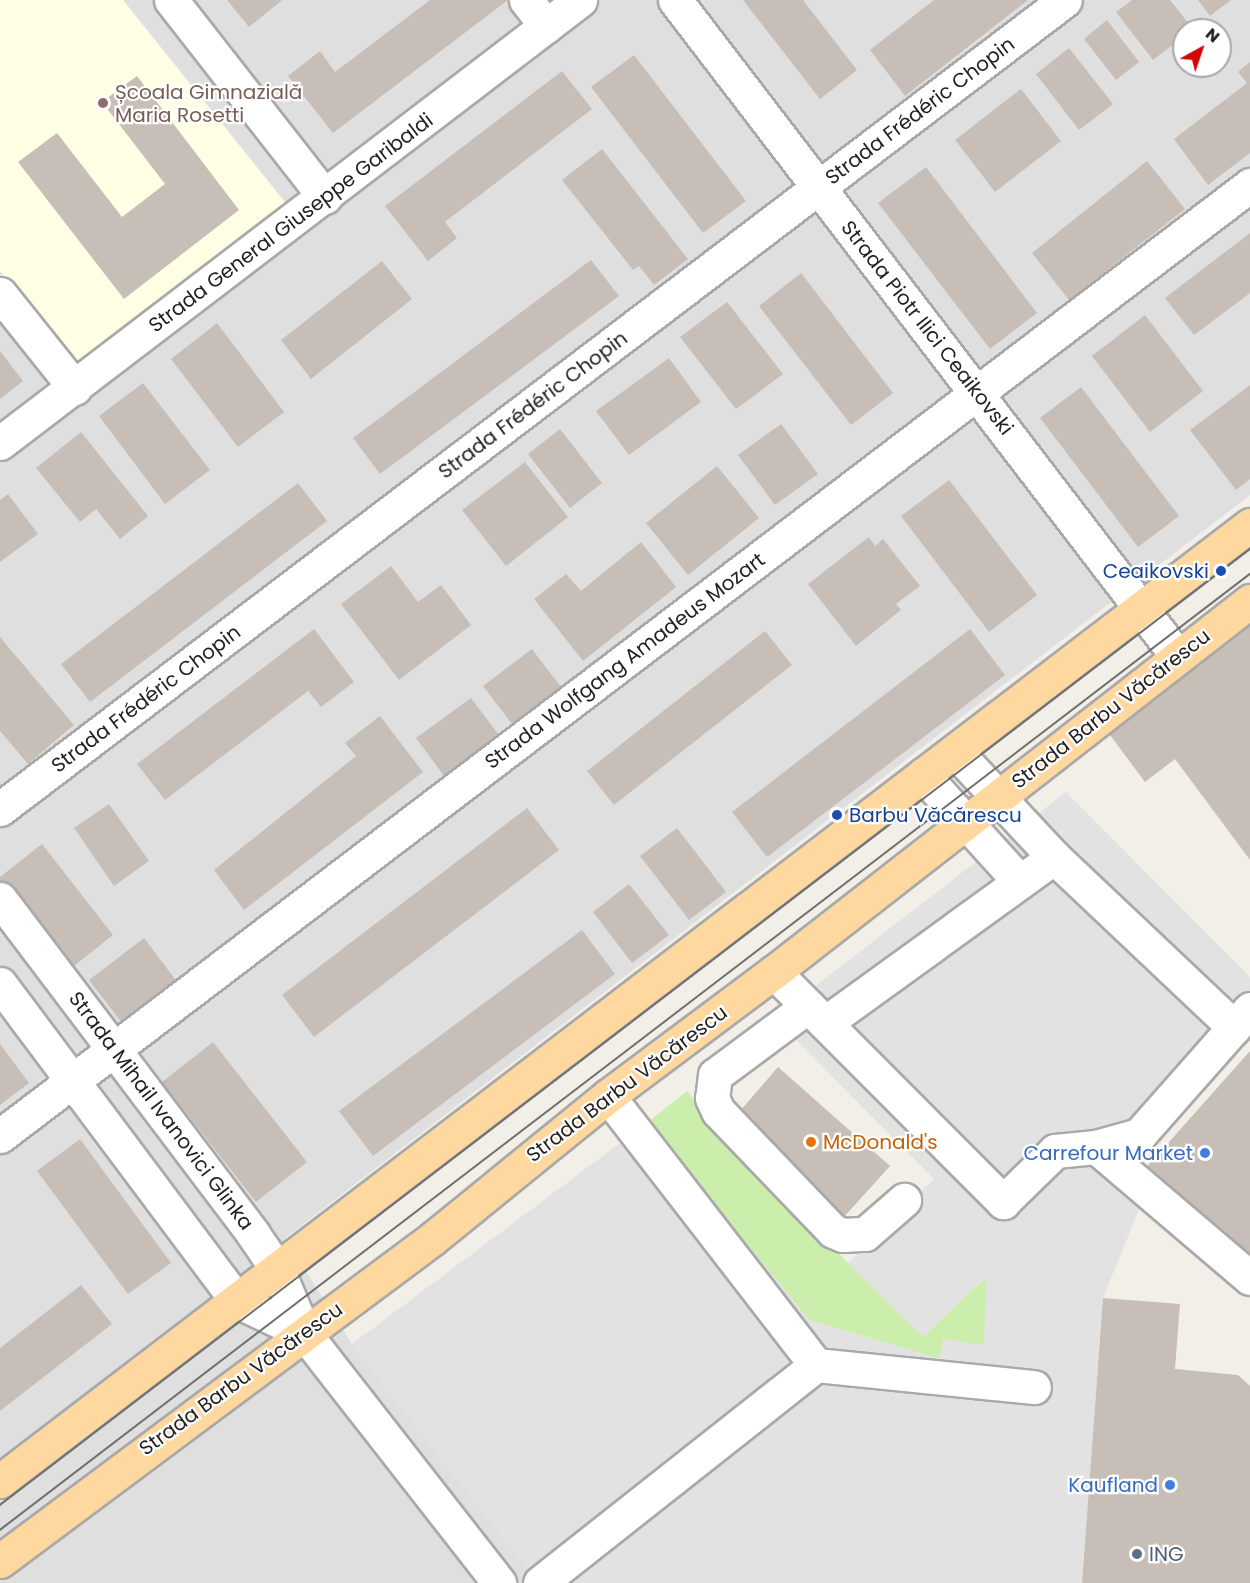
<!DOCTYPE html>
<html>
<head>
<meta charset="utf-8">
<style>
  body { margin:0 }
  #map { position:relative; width:1250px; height:1583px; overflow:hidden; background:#f2efe8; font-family:Poppins,sans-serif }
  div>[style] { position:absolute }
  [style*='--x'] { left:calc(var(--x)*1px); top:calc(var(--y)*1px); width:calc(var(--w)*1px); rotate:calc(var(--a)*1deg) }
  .residential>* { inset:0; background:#e0dfdf }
  .education>* { inset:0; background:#feffe4 }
  .grass>* { inset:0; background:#cbeead }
  .parking>* { inset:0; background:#e2e2e2 }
  .building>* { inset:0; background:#c7bfb7 }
  .roads { filter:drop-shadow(2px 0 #a9a9a9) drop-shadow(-2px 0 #a9a9a9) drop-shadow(0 2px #a9a9a9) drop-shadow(0 -2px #a9a9a9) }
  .minor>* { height:33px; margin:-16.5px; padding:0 16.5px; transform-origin:16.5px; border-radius:16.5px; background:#fff }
  .major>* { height:33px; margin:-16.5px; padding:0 16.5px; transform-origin:16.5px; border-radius:16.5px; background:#ffd8a0 }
  .tram>* { height:1.5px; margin:-0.75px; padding:0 0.75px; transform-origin:0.75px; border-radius:0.75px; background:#707070 }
  .dots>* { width:16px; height:16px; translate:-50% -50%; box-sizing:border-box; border:3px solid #fff; border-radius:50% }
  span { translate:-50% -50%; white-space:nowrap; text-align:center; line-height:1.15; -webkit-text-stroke:4.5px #fff; paint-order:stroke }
  .education-label { font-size:20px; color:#785e54 }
  .left { translate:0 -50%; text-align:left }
  .street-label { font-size:20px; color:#222 }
  .transit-label { font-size:20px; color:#164399 }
  .right { translate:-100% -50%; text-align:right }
  .food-label { font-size:20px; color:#c56008 }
  .shop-label { font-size:20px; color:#366cbe }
  .service-label { font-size:20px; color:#4e5e75 }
  .north { position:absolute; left:1172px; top:18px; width:60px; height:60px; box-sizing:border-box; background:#fff; border:2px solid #a7a7a7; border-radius:50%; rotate:40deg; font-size:16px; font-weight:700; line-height:24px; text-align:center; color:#222 }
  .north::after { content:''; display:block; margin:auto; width:21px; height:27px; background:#d30500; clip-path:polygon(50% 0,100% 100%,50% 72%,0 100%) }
</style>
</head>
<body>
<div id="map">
  <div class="residential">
    <div style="clip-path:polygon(evenodd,0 0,1250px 0,1250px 495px,285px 1238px,352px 1344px,539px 1583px,0 1583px,0 0,1184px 30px,1220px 30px,1220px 66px,1184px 66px,1184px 30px)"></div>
  </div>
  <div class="education">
    <div style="clip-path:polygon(0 0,123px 0,288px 206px,76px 368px,0 271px)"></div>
  </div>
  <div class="grass">
    <div style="clip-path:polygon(687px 1091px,848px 1263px,923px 1336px,987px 1276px,984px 1346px,940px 1359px,809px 1320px,648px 1122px)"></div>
  </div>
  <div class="parking">
    <div style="clip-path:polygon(1066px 792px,1250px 977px,1250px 1033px,1131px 1164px,1150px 1182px,1103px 1298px,1082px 1583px,539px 1583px,352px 1344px,648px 1122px,809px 1320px,939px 1359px,943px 1339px,984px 1345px,986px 1276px,923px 1337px,848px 1263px,934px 1179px,774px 1018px)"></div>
  </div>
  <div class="building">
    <div style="clip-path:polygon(227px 0,282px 0,249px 27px)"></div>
    <div style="clip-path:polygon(430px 0,508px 0,333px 133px,288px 76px,320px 51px,335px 72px)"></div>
    <div style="clip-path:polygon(743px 0,803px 0,857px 70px,820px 99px)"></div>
    <div style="clip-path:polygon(934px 0,1028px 0,905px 96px,870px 50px)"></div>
    <div style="clip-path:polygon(1132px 0,1170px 0,1193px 29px,1184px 30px,1184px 36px,1153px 60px,1116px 12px)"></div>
    <div style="clip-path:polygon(1198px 0,1231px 0,1210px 16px)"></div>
    <div style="clip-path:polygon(1107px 20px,1139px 62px,1116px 80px,1084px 39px)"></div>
    <div style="clip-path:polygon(1069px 48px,1113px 104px,1079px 130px,1036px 74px)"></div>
    <div style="clip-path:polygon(634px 55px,746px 201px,703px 233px,591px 87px)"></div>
    <div style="clip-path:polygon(1250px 62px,1250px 153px,1208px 185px,1174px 139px,1247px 83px,1238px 72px)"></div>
    <div style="clip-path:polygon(562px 71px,592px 109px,445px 222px,457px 238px,428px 261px,385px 206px)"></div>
    <div style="clip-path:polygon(137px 76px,239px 210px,124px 299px,18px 162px,57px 133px,122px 217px,165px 184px,102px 102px)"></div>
    <div style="clip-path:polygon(1021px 89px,1061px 141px,995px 192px,955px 140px)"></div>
    <div style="clip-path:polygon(602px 149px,688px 259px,654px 285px,639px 266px,633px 270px,562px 180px)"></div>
    <div style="clip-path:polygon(1147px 161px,1185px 209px,1069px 300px,1032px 253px)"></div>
    <div style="clip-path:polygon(926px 167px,1037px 313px,990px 349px,878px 203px)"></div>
    <div style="clip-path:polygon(1250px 233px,1250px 293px,1194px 335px,1165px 298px)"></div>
    <div style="clip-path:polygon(591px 260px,619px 296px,380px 474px,353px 438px)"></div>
    <div style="clip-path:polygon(382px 261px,412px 299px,311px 379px,281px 340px)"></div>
    <div style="clip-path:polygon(801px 273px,893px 393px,851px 425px,759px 306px)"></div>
    <div style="clip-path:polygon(727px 302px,783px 374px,736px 409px,680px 337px)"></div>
    <div style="clip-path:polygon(1145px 315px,1203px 391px,1150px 432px,1092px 356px)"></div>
    <div style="clip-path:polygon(217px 323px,284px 412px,238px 447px,171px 359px)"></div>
    <div style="clip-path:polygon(0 351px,23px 381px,0 399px)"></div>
    <div style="clip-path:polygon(669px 358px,701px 402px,629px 455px,596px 411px)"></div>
    <div style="clip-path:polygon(143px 383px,210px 470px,165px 504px,99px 416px)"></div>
    <div style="clip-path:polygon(1250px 385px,1250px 479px,1236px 490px,1190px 430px)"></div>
    <div style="clip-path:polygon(1081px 387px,1179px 516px,1138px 547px,1040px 418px)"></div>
    <div style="clip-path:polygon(781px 424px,818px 474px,775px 505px,738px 455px)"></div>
    <div style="clip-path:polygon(560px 429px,602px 483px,570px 508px,528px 454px)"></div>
    <div style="clip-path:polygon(81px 432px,148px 516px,120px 539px,96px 509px,80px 522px,36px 468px)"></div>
    <div style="clip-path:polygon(525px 462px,568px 517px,506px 566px,462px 510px)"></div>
    <div style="clip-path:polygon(717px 466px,759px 518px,688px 575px,646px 523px)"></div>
    <div style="clip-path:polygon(949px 480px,1037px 595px,989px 632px,901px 516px)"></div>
    <div style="clip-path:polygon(298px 483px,327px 521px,90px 702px,61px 664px)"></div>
    <div style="clip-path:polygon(8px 494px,38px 534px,0 562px,0 500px)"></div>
    <div style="clip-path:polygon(869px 537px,875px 546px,883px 539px,920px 586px,896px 604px,901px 610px,856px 646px,808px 584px)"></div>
    <div style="clip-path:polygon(641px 542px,676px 587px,583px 661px,534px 599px,566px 574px,581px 591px)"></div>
    <div style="clip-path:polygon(391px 566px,418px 602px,441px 585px,471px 625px,399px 680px,341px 604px)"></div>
    <div style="clip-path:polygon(1250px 624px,1250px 860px,1175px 759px,1145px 782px,1107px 731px)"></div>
    <div style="clip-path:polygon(314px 629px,354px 682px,321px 707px,308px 691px,165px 800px,137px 764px)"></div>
    <div style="clip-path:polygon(970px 629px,1005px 675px,767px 857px,732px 812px)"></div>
    <div style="clip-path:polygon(765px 631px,792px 665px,614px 805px,587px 771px)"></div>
    <div style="clip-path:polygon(0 637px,74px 725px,28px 764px,0 731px)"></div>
    <div style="clip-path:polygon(532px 649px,561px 687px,512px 724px,483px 686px)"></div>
    <div style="clip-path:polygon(471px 698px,499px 735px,444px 776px,416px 738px)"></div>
    <div style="clip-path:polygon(380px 716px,423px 772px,244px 910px,214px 870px,356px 756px,345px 743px)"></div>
    <div style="clip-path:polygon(109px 804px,149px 861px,114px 886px,74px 828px)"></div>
    <div style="clip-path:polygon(527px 808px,559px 850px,314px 1037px,282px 995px)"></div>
    <div style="clip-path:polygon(677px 828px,726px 892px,689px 920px,640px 856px)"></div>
    <div style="clip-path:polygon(42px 844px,113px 935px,69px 970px,0 881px,0 877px)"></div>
    <div style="clip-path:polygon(629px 884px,669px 935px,632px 963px,593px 912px)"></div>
    <div style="clip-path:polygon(582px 930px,615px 974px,373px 1156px,339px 1111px)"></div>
    <div style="clip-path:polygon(144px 938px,184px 991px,129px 1032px,89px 980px)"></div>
    <div style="clip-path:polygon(213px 1042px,307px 1162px,256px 1202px,162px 1082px)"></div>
    <div style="clip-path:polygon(0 1044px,29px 1083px,0 1105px)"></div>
    <div style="clip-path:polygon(1250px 1051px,1250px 1264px,1145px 1169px)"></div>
    <div style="clip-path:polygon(778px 1067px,890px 1166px,844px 1217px,733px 1119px)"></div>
    <div style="clip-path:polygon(80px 1139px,171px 1263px,128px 1294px,37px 1171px)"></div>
    <div style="clip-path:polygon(81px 1285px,112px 1324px,0 1411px,0 1348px)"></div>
    <div style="clip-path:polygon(1103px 1298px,1180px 1304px,1175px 1369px,1238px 1375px,1250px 1386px,1250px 1583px,1082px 1583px)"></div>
  </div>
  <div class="roads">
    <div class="minor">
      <div style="--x:171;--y:0;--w:250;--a:52"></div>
      <div style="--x:526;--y:0;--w:33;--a:52"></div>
      <div style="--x:675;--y:0;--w:827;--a:52.56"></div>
      <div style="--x:0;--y:294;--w:120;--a:51.4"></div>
      <div style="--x:0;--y:443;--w:730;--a:-37.37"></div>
      <div style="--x:955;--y:751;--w:145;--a:47"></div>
      <div style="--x:1054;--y:857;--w:248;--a:43.4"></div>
      <div style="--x:923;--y:775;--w:144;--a:47.8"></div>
      <div style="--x:0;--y:809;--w:1337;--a:-37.22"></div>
      <div style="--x:0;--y:899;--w:420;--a:52.9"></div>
      <div style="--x:253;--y:1234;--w:42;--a:55.6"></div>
      <div style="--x:277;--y:1269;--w:69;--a:67.1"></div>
      <div style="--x:304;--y:1333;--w:317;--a:52"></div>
      <div style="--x:774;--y:972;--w:325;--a:45.1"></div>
      <div style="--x:1003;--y:1202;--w:73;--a:-44.4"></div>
      <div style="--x:1055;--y:1151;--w:41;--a:-5.6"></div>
      <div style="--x:1096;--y:1147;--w:45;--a:-15.6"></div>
      <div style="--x:1139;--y:1135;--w:168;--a:-48.6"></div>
      <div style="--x:0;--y:984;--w:396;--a:53.2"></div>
      <div style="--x:237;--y:1301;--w:74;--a:25.5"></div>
      <div style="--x:808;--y:1006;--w:116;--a:143.4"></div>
      <div style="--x:715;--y:1075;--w:23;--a:97"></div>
      <div style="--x:712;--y:1098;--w:14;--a:65"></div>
      <div style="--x:718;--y:1111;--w:166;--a:46.2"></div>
      <div style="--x:833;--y:1231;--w:11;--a:22"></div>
      <div style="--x:843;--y:1235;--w:22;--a:-3"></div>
      <div style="--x:865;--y:1234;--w:52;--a:-41.1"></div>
      <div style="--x:825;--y:1023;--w:283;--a:-35.9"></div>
      <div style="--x:608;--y:1096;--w:340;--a:52.3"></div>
      <div style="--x:0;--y:1136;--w:1571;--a:-37.26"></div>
      <div style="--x:1096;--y:1147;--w:202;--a:40.4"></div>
      <div style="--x:540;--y:1583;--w:352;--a:-38.3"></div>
      <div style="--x:816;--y:1365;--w:219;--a:5.8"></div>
    </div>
    <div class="major">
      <div style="--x:0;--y:1481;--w:1574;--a:-37.41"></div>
      <div style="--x:0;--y:1561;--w:539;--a:-36.7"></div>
      <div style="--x:432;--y:1239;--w:227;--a:-39.1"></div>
      <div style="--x:608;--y:1096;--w:207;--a:-36.8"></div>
      <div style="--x:774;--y:972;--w:604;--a:-37.93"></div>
    </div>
  </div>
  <div class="tram">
    <div style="--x:0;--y:1505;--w:1574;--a:-37.41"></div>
    <div style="--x:0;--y:1530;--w:1574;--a:-37.41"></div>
  </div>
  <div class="dots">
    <div style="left:103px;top:103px;background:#8d6e63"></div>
    <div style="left:1221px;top:571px;background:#1a4fb4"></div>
    <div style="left:837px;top:815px;background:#1a4fb4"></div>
    <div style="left:811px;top:1142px;background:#e8710a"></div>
    <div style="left:1205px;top:1153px;background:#3f7fe0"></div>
    <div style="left:1170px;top:1485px;background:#3f7fe0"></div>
    <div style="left:1137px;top:1554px;background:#5c6f8a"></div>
  </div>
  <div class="education-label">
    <span class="left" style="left:115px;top:104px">Școala Gimnazială<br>Maria Rosetti</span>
  </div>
  <div class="street-label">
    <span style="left:920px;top:111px;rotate:-37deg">Strada Frédéric Chopin</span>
    <span style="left:291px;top:223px;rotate:-37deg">Strada General Giuseppe Garibaldi</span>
    <span style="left:927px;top:328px;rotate:52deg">Strada Piotr Ilici Ceaikovski</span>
    <span style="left:533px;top:405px;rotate:-37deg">Strada Frédéric Chopin</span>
    <span style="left:625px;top:661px;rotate:-37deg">Strada Wolfgang Amadeus Mozart</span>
    <span style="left:146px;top:699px;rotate:-37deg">Strada Frédéric Chopin</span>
    <span style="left:1111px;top:709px;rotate:-38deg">Strada Barbu Văcărescu</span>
    <span style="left:627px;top:1084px;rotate:-37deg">Strada Barbu Văcărescu</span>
    <span style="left:161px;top:1111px;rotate:53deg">Strada Mihail Ivanovici Glinka</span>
    <span style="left:241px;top:1379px;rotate:-36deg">Strada Barbu Văcărescu</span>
  </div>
  <div class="transit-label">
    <span class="right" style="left:1209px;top:571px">Ceaikovski</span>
    <span class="left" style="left:849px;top:815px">Barbu Văcărescu</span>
  </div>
  <div class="food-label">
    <span class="left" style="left:823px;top:1142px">McDonald's</span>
  </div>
  <div class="shop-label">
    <span class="right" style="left:1193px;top:1153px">Carrefour Market</span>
    <span class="right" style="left:1158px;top:1485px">Kaufland</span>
  </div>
  <div class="service-label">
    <span class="left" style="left:1149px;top:1554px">ING</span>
  </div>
  <div class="north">N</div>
</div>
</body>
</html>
